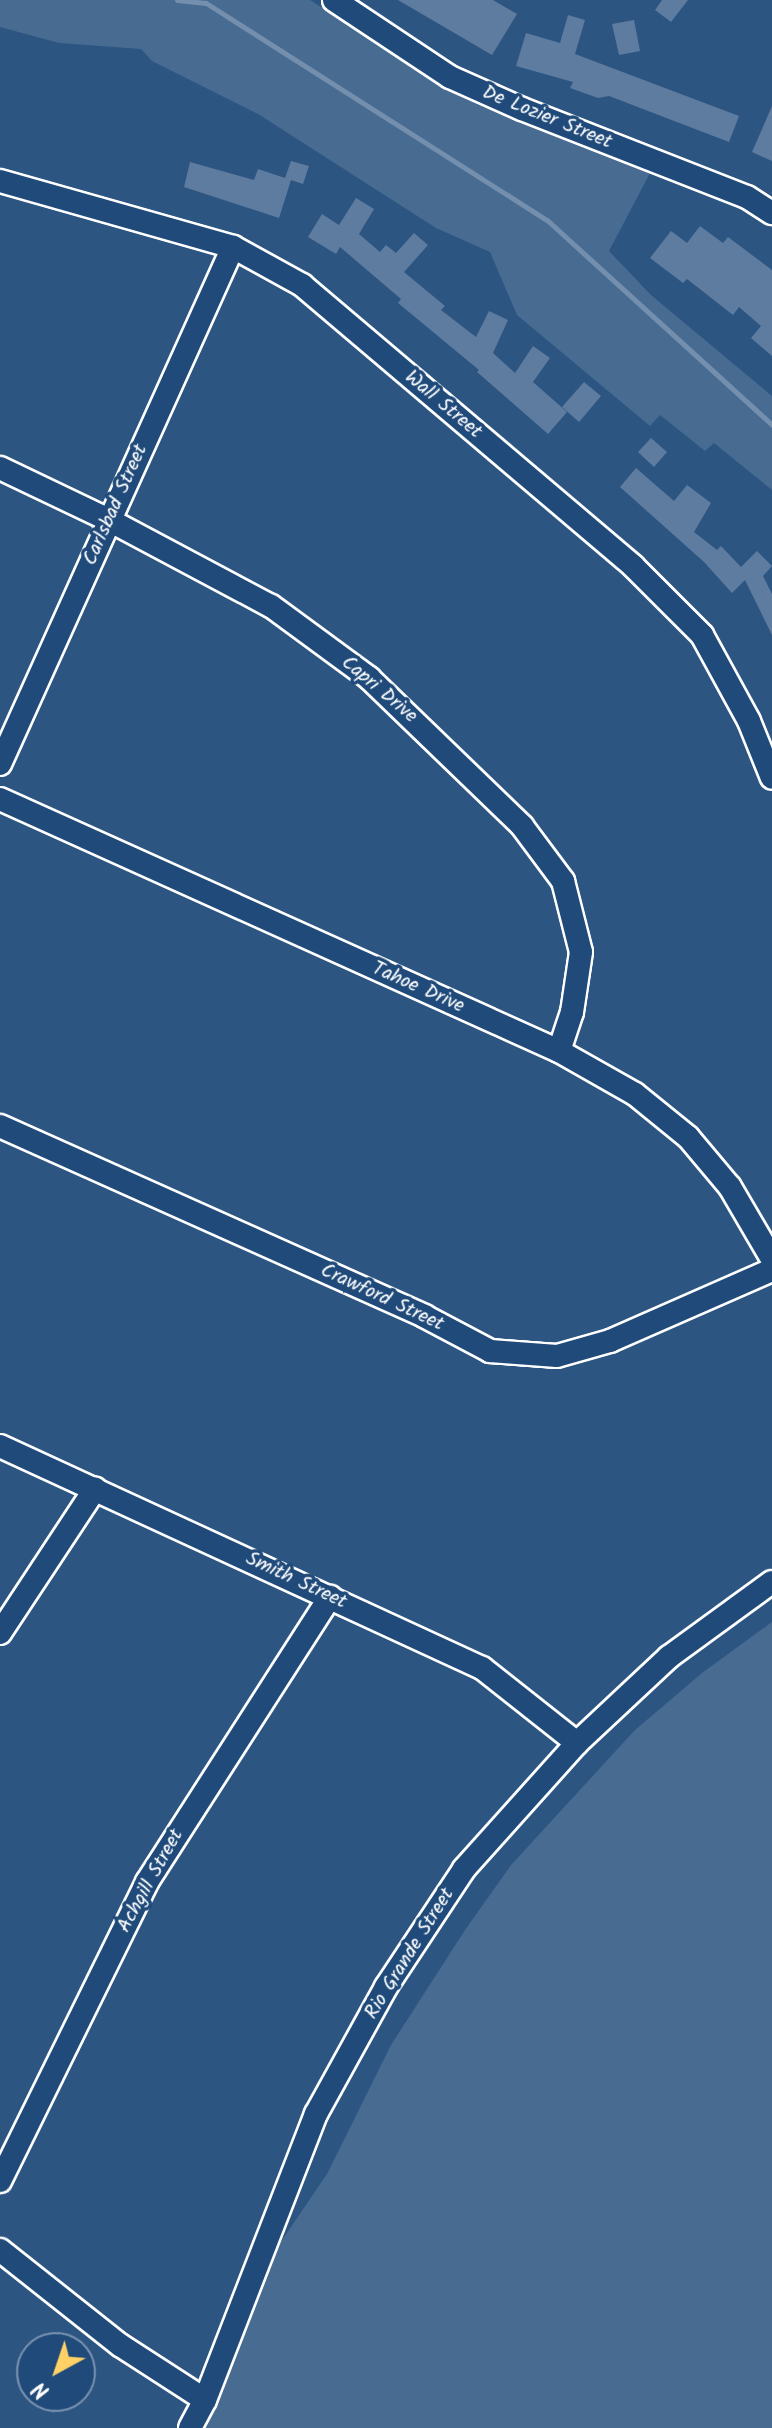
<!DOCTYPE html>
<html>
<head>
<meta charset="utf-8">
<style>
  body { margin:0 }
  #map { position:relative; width:772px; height:2428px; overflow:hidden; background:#2c5582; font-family:Kalam,sans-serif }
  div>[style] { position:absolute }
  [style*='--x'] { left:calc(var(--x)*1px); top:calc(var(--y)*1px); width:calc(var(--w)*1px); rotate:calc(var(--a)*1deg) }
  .green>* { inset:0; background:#486b92 }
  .stream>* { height:5px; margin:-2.5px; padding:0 2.5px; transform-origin:2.5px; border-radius:2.5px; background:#748fad }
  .building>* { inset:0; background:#5e7c9f }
  .roads { filter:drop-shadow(2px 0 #fff) drop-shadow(-2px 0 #fff) drop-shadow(0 2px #fff) drop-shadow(0 -2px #fff) }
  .minor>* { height:22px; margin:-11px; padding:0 11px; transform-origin:11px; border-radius:11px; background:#1f4a7a }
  span { translate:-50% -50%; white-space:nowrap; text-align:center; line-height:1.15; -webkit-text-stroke:7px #1f4a7a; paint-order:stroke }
  .street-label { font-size:20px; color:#fff }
  .north { position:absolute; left:16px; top:2332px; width:80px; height:80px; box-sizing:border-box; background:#1f4a7a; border:2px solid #7992af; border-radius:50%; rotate:220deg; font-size:22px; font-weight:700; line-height:32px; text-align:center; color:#fff }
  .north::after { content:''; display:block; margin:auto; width:28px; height:36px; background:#ffd166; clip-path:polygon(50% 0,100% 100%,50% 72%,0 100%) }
</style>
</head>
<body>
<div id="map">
  <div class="green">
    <div style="clip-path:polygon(0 0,310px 0,476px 104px,650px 173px,609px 251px,651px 295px,772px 396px,772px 490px,714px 443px,705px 451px,660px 415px,650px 426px,517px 315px,490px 252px,436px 228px,258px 114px,152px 61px,141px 49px,59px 43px,0 27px)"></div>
    <div style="clip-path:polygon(772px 1622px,772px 2428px,201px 2428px,276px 2249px,327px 2174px,391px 2045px,465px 1930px,511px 1865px,635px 1730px,702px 1673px)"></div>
  </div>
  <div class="stream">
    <div style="--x:177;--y:0;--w:29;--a:6"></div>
    <div style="--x:206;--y:3;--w:404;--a:32.5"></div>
    <div style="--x:547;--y:220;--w:304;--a:42.3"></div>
  </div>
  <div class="building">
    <div style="clip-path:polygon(398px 0,493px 0,517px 14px,492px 55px)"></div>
    <div style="clip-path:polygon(662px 0,688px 0,671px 22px,655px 10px)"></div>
    <div style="clip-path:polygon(568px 15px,585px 20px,575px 54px,739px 116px,729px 142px,609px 96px,598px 98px,570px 88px,573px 82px,516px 66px,526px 33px,560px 43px)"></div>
    <div style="clip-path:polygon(634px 20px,640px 51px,619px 55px,612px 24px)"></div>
    <div style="clip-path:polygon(772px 106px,772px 161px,752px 152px)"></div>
    <div style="clip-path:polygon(291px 161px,309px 166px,303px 184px,291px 180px,279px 218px,184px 187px,190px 162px,254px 180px,258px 169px,285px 178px)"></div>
    <div style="clip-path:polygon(356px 198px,374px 209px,359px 234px,380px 252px,386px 245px,396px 253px,414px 233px,428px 245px,404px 272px,445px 306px,441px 310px,476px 337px,489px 311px,508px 320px,493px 353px,515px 373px,533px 346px,550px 358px,533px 382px,567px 412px,548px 434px,477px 372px,479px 370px,398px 303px,401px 299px,340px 247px,336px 254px,308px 237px,322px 214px,339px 225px)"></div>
    <div style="clip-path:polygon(700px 226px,723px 243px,728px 237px,772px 270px,772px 356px,751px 338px,761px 326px,739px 307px,733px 315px,687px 279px,683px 283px,650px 258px,671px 231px,687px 243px)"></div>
    <div style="clip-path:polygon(584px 382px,601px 396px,579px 422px,562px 407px)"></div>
    <div style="clip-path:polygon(651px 438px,667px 452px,654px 467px,638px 452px)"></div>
    <div style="clip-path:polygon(636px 468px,674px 501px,687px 485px,711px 503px,694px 532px,717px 550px,721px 546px,741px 567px,757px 551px,772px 566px,763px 576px,772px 594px,772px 635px,745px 580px,732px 593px,704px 562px,620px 487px)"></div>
  </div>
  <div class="roads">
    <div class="minor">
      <div style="--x:334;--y:0;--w:139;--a:33.6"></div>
      <div style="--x:450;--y:77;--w:79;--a:24"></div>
      <div style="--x:522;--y:109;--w:242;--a:21.4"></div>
      <div style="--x:747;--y:197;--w:30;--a:33"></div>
      <div style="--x:0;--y:181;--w:242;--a:15.8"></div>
      <div style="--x:233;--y:247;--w:79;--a:28.8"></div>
      <div style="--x:302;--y:285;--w:434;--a:40.3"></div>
      <div style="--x:633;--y:566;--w:98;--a:45"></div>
      <div style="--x:702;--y:635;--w:98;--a:61.3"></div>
      <div style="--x:749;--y:721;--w:61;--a:68"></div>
      <div style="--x:0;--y:468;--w:121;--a:25.5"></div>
      <div style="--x:109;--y:520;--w:183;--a:28"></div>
      <div style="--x:271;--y:606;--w:122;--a:36.3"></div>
      <div style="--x:369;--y:678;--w:213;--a:44"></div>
      <div style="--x:522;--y:826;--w:69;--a:53.3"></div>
      <div style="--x:563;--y:881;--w:73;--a:75.8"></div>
      <div style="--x:581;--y:952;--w:61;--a:98.5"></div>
      <div style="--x:572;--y:1012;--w:41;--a:108.4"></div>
      <div style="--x:0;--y:764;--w:567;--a:-65.74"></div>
      <div style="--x:0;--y:799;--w:613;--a:24.27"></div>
      <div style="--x:559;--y:1051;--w:87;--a:29.5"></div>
      <div style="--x:635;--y:1094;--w:68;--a:39.1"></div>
      <div style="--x:688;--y:1137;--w:65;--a:50"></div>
      <div style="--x:730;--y:1187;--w:83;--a:59.7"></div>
      <div style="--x:0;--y:1126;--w:465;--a:24.1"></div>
      <div style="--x:424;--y:1316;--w:75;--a:27.9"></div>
      <div style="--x:490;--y:1351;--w:67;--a:4.3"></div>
      <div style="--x:557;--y:1356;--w:55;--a:-15.8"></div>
      <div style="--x:610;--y:1341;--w:177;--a:-23.7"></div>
      <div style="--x:0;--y:1446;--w:531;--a:24.73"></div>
      <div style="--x:482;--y:1668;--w:121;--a:38.3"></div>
      <div style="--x:0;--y:1633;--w:173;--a:-56.6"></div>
      <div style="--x:0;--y:2181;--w:333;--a:-63.8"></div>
      <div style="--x:147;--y:1882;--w:339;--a:-57.3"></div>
      <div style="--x:0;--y:2250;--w:153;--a:38.4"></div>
      <div style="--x:120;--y:2345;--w:101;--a:32.9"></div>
      <div style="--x:190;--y:2428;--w:32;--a:-62"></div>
      <div style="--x:205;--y:2400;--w:307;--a:-68.8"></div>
      <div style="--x:316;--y:2114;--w:145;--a:-61.1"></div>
      <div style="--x:386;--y:1987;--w:141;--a:-56.5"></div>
      <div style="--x:464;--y:1869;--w:169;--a:-48.1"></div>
      <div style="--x:577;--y:1743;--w:126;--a:-43.1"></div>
      <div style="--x:669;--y:1657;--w:127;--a:-36.1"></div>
    </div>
  </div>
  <div class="street-label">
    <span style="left:547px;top:118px;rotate:22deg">De Lozier Street</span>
    <span style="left:443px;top:405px;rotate:40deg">Wall Street</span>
    <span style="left:116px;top:505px;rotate:-66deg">Carlsbad Street</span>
    <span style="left:379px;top:690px;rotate:40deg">Capri Drive</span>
    <span style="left:418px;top:988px;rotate:24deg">Tahoe Drive</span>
    <span style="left:382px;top:1298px;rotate:25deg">Crawford Street</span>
    <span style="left:296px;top:1581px;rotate:25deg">Smith Street</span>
    <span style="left:151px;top:1881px;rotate:-61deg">Achgill Street</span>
    <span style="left:410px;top:1954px;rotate:-58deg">Rio Grande Street</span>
  </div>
  <div class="north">N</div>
</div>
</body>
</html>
